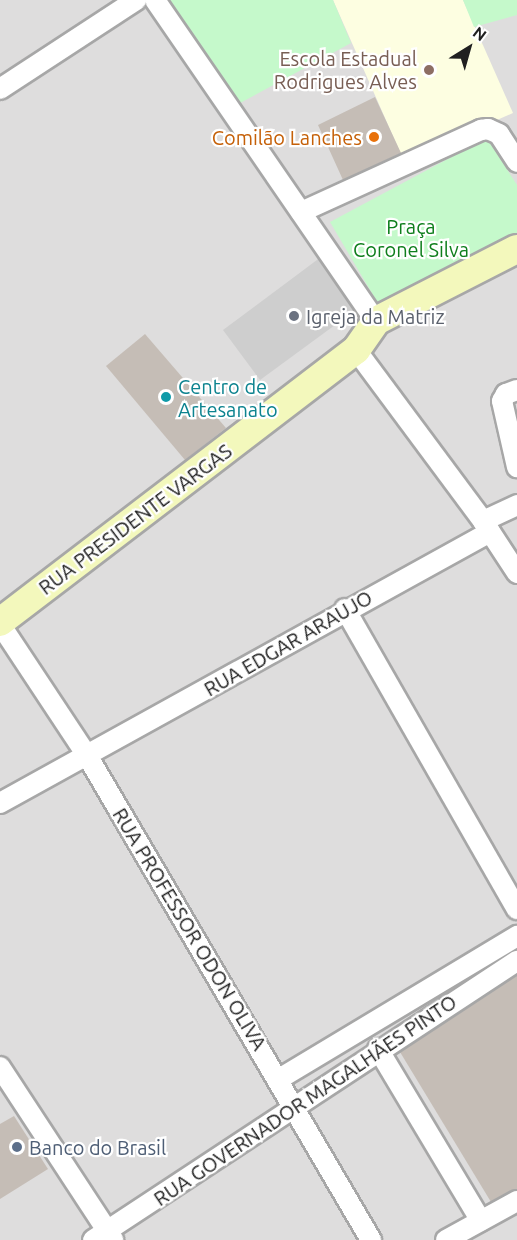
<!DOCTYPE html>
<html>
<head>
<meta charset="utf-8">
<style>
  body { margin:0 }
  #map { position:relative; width:517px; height:1240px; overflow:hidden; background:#f0ede6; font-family:Ubuntu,sans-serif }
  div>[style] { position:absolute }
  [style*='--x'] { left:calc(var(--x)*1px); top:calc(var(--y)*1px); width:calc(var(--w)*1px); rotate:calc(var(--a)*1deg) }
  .residential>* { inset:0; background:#dedddd }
  .education>* { inset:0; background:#fdfee1 }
  .religious>* { inset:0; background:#cecece }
  .park>* { inset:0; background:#c5f9cb }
  .building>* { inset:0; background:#c5bdb6 }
  .roads { filter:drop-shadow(2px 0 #a7a7a7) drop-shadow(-2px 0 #a7a7a7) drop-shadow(0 2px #a7a7a7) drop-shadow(0 -2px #a7a7a7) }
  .minor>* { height:20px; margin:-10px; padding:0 10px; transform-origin:10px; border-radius:10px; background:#fff }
  .secondary>* { height:28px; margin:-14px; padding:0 14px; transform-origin:14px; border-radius:14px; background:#f3f8bc }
  .dots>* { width:16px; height:16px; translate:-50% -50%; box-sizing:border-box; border:3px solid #fff; border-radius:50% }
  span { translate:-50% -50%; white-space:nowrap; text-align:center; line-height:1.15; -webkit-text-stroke:4.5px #fff; paint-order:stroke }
  .education-label { font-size:20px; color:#785e54 }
  .right { translate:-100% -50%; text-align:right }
  .food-label { font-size:20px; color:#c56008 }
  .park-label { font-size:20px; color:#0e7e1c }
  .worship-label { font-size:20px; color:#5b616d }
  .left { translate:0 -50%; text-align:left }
  .culture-label { font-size:20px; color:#0d838f }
  .street-label { font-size:20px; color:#202020 }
  .service-label { font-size:20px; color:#4e5e75 }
  .north { position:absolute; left:439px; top:18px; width:60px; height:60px; -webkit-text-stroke:4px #fff; paint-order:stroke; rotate:37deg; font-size:16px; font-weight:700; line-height:24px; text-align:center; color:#202020 }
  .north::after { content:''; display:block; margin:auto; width:21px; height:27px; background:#202020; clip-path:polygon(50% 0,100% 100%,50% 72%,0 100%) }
</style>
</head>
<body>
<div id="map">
  <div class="residential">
    <div style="clip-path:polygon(0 0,517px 0,517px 1240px,0 1240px)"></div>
  </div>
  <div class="education">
    <div style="clip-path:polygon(333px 0,463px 0,513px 113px,404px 161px)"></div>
  </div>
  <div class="religious">
    <div style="clip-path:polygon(329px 251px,365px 303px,260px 380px,223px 330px)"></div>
  </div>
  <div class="park">
    <div style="clip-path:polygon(154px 0,333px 0,351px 43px,229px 109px)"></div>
    <div style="clip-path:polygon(463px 0,517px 0,517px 15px,474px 27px)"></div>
    <div style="clip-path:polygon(487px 138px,517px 185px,517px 239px,383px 312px,330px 222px)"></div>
  </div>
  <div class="building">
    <div style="clip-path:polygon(375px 97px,401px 153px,343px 180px,318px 125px)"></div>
    <div style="clip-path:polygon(145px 334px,226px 428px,185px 460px,106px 366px)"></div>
    <div style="clip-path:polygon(517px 975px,517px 1189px,491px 1202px,400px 1052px)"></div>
    <div style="clip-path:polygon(14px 1116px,48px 1169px,0 1199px,0 1124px)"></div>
  </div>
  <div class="roads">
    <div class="minor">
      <div style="--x:155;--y:0;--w:390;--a:55.5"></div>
      <div style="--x:0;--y:89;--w:163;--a:-33.2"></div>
      <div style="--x:301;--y:212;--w:198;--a:-24.5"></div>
      <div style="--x:481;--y:130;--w:7;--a:-8"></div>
      <div style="--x:488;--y:129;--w:12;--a:24"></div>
      <div style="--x:499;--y:134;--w:33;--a:57"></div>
      <div style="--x:356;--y:350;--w:213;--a:53.4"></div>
      <div style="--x:483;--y:521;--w:62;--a:56.8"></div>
      <div style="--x:517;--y:390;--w:12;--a:160"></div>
      <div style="--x:506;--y:394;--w:8;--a:120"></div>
      <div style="--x:502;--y:401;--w:68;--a:77.2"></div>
      <div style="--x:483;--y:521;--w:38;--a:-25"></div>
      <div style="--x:345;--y:609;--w:346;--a:60.2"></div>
      <div style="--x:0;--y:624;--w:159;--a:56.5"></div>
      <div style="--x:88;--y:757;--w:560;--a:59.63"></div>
      <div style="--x:0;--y:803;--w:560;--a:-28.95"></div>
      <div style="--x:378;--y:1049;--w:200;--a:59.1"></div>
      <div style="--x:0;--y:1067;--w:207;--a:56.8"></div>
      <div style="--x:279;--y:1079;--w:278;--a:-31"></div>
      <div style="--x:93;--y:1240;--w:508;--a:-33.35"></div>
      <div style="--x:446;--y:1240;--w:81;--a:-28.8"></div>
    </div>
    <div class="secondary">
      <div style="--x:0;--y:622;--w:448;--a:-37.4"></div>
      <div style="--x:356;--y:350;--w:35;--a:-55"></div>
      <div style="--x:376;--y:321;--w:158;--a:-27.1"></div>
    </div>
  </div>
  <div class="dots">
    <div style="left:429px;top:70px;background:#8d6e63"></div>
    <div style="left:374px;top:137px;background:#e8710a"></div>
    <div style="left:294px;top:316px;background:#6b7280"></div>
    <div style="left:166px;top:397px;background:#0f9aa8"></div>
    <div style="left:17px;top:1147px;background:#5c6f8a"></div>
  </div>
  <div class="education-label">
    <span class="right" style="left:417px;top:70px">Escola Estadual<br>Rodrigues Alves</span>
  </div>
  <div class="food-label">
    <span class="right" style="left:362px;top:137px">Comilão Lanches</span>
  </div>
  <div class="park-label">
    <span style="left:411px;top:238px">Praça<br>Coronel Silva</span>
  </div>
  <div class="worship-label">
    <span class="left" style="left:306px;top:316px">Igreja da Matriz</span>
  </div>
  <div class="culture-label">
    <span class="left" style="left:178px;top:398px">Centro de<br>Artesanato</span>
  </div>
  <div class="street-label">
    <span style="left:135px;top:519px;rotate:-37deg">RUA PRESIDENTE VARGAS</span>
    <span style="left:288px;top:643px;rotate:-30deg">RUA EDGAR ARAUJO</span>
    <span style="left:190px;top:929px;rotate:59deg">RUA PROFESSOR ODON OLIVA</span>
    <span style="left:305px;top:1100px;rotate:-34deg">RUA GOVERNADOR MAGALHÃES PINTO</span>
  </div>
  <div class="service-label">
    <span class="left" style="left:29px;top:1147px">Banco do Brasil</span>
  </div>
  <div class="north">N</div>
</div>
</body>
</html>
